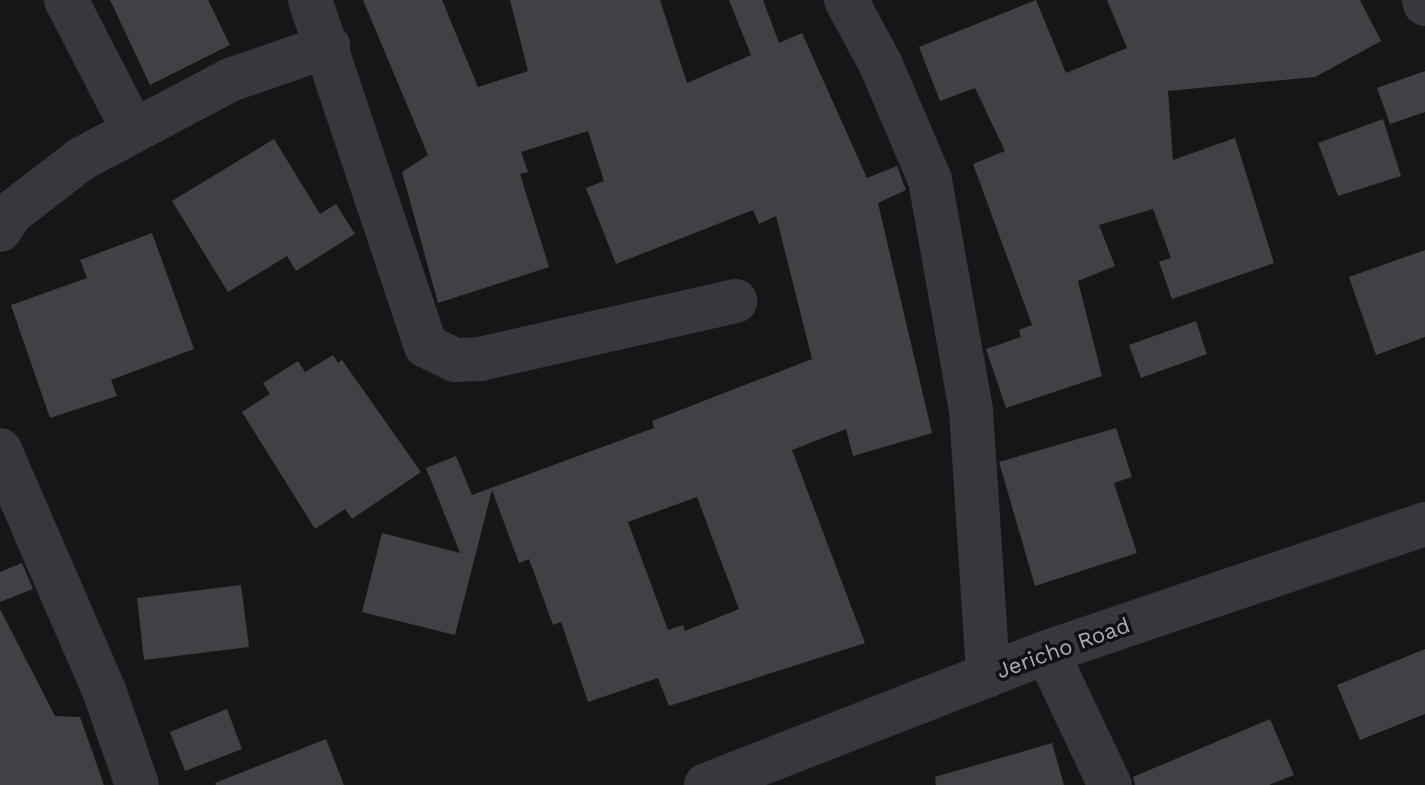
<!DOCTYPE html>
<html>
<head>
<meta charset="utf-8">
<style>
  body { margin:0 }
  #map { position:relative; width:1425px; height:785px; overflow:hidden; background:#161618; font-family:"Work Sans",sans-serif }
  div>[style] { position:absolute }
  [style*='--x'] { left:calc(var(--x)*1px); top:calc(var(--y)*1px); width:calc(var(--w)*1px); rotate:calc(var(--a)*1deg) }
  .building>* { inset:0; background:#404145 }
  .minor>* { height:44px; margin:-22px; padding:0 22px; transform-origin:22px; border-radius:22px; background:#37383d }
  span { translate:-50% -50%; white-space:nowrap; text-align:center; line-height:1.15; -webkit-text-stroke:7px #111113; paint-order:stroke }
  .street-label { font-size:22px; color:#a8adb8 }
</style>
</head>
<body>
<div id="map">
  <div class="building">
    <div style="clip-path:polygon(110px 0,208px 0,230px 45px,150px 85px)"></div>
    <div style="clip-path:polygon(evenodd,363px 0,442px 0,478px 87px,528px 71px,510px 0,660px 0,687px 83px,751px 55px,729px 0,763px 0,779px 43px,802px 33px,867px 178px,897px 166px,906px 190px,878px 203px,932px 433px,853px 456px,846px 429px,792px 450px,865px 643px,669px 706px,658px 678px,588px 702px,561px 622px,553px 625px,529px 559px,519px 563px,492px 490px,455px 635px,362px 612px,382px 533px,460px 553px,426px 468px,456px 456px,472px 495px,654px 428px,652px 421px,812px 359px,776px 216px,759px 224px,753px 210px,616px 264px,586px 188px,604px 181px,588px 131px,521px 152px,528px 172px,520px 174px,549px 267px,438px 303px,402px 172px,428px 155px,363px 0,697px 497px,739px 609px,685px 631px,683px 625px,668px 630px,628px 522px,697px 497px)"></div>
    <div style="clip-path:polygon(1036px 0,1066px 73px,1127px 48px,1107px 0,1360px 0,1381px 41px,1315px 77px,1168px 91px,1173px 160px,1235px 138px,1274px 263px,1172px 299px,1159px 262px,1171px 258px,1153px 209px,1099px 225px,1115px 266px,1078px 281px,1102px 376px,1006px 408px,986px 349px,1021px 337px,1019px 330px,1032px 325px,973px 164px,1005px 151px,975px 88px,940px 101px,919px 47px)"></div>
    <div style="clip-path:polygon(1425px 71px,1425px 112px,1390px 124px,1377px 88px)"></div>
    <div style="clip-path:polygon(1383px 119px,1401px 176px,1338px 196px,1318px 143px)"></div>
    <div style="clip-path:polygon(274px 139px,320px 214px,336px 204px,355px 234px,296px 271px,287px 256px,228px 292px,172px 201px)"></div>
    <div style="clip-path:polygon(152px 233px,194px 349px,111px 380px,117px 396px,50px 418px,11px 305px,87px 278px,80px 260px)"></div>
    <div style="clip-path:polygon(1425px 250px,1425px 337px,1376px 355px,1349px 277px)"></div>
    <div style="clip-path:polygon(1196px 321px,1207px 354px,1141px 378px,1129px 345px)"></div>
    <div style="clip-path:polygon(333px 355px,338px 363px,342px 360px,421px 472px,352px 519px,345px 509px,315px 529px,242px 412px,270px 394px,263px 383px,298px 361px,305px 372px)"></div>
    <div style="clip-path:polygon(1116px 428px,1132px 477px,1114px 483px,1137px 553px,1035px 586px,999px 462px)"></div>
    <div style="clip-path:polygon(22px 563px,33px 589px,0 602px,0 572px)"></div>
    <div style="clip-path:polygon(241px 585px,249px 647px,144px 660px,137px 598px)"></div>
    <div style="clip-path:polygon(0 609px,55px 716px,80px 717px,104px 785px,0 785px)"></div>
    <div style="clip-path:polygon(1425px 649px,1425px 714px,1360px 740px,1337px 685px)"></div>
    <div style="clip-path:polygon(227px 709px,242px 749px,185px 771px,170px 732px)"></div>
    <div style="clip-path:polygon(1270px 719px,1294px 775px,1269px 785px,1135px 785px,1133px 777px)"></div>
    <div style="clip-path:polygon(326px 739px,344px 785px,216px 785px,215px 783px)"></div>
    <div style="clip-path:polygon(1052px 743px,1064px 785px,936px 785px,935px 777px)"></div>
  </div>
  <div class="minor">
    <div style="--x:66;--y:0;--w:146;--a:62.7"></div>
    <div style="--x:310;--y:0;--w:365;--a:71.5"></div>
    <div style="--x:426;--y:346;--w:32;--a:26"></div>
    <div style="--x:455;--y:360;--w:25;--a:-2"></div>
    <div style="--x:480;--y:359;--w:262;--a:-12.8"></div>
    <div style="--x:846;--y:0;--w:74;--a:61.7"></div>
    <div style="--x:881;--y:65;--w:125;--a:66.9"></div>
    <div style="--x:930;--y:180;--w:234;--a:79.9"></div>
    <div style="--x:971;--y:410;--w:266;--a:86.3"></div>
    <div style="--x:1424;--y:0;--w:4;--a:76"></div>
    <div style="--x:0;--y:230;--w:20;--a:-57"></div>
    <div style="--x:11;--y:213;--w:88;--a:-37.6"></div>
    <div style="--x:81;--y:159;--w:169;--a:-27.9"></div>
    <div style="--x:230;--y:80;--w:104;--a:-19.1"></div>
    <div style="--x:0;--y:450;--w:265;--a:66.6"></div>
    <div style="--x:105;--y:693;--w:97;--a:70.8"></div>
    <div style="--x:1047;--y:652;--w:147;--a:64.7"></div>
    <div style="--x:706;--y:785;--w:366;--a:-21.3"></div>
    <div style="--x:1047;--y:652;--w:399;--a:-18.7"></div>
  </div>
  <div class="street-label">
    <span style="left:1063px;top:648px;rotate:-20deg">Jericho Road</span>
  </div>
</div>
</body>
</html>
